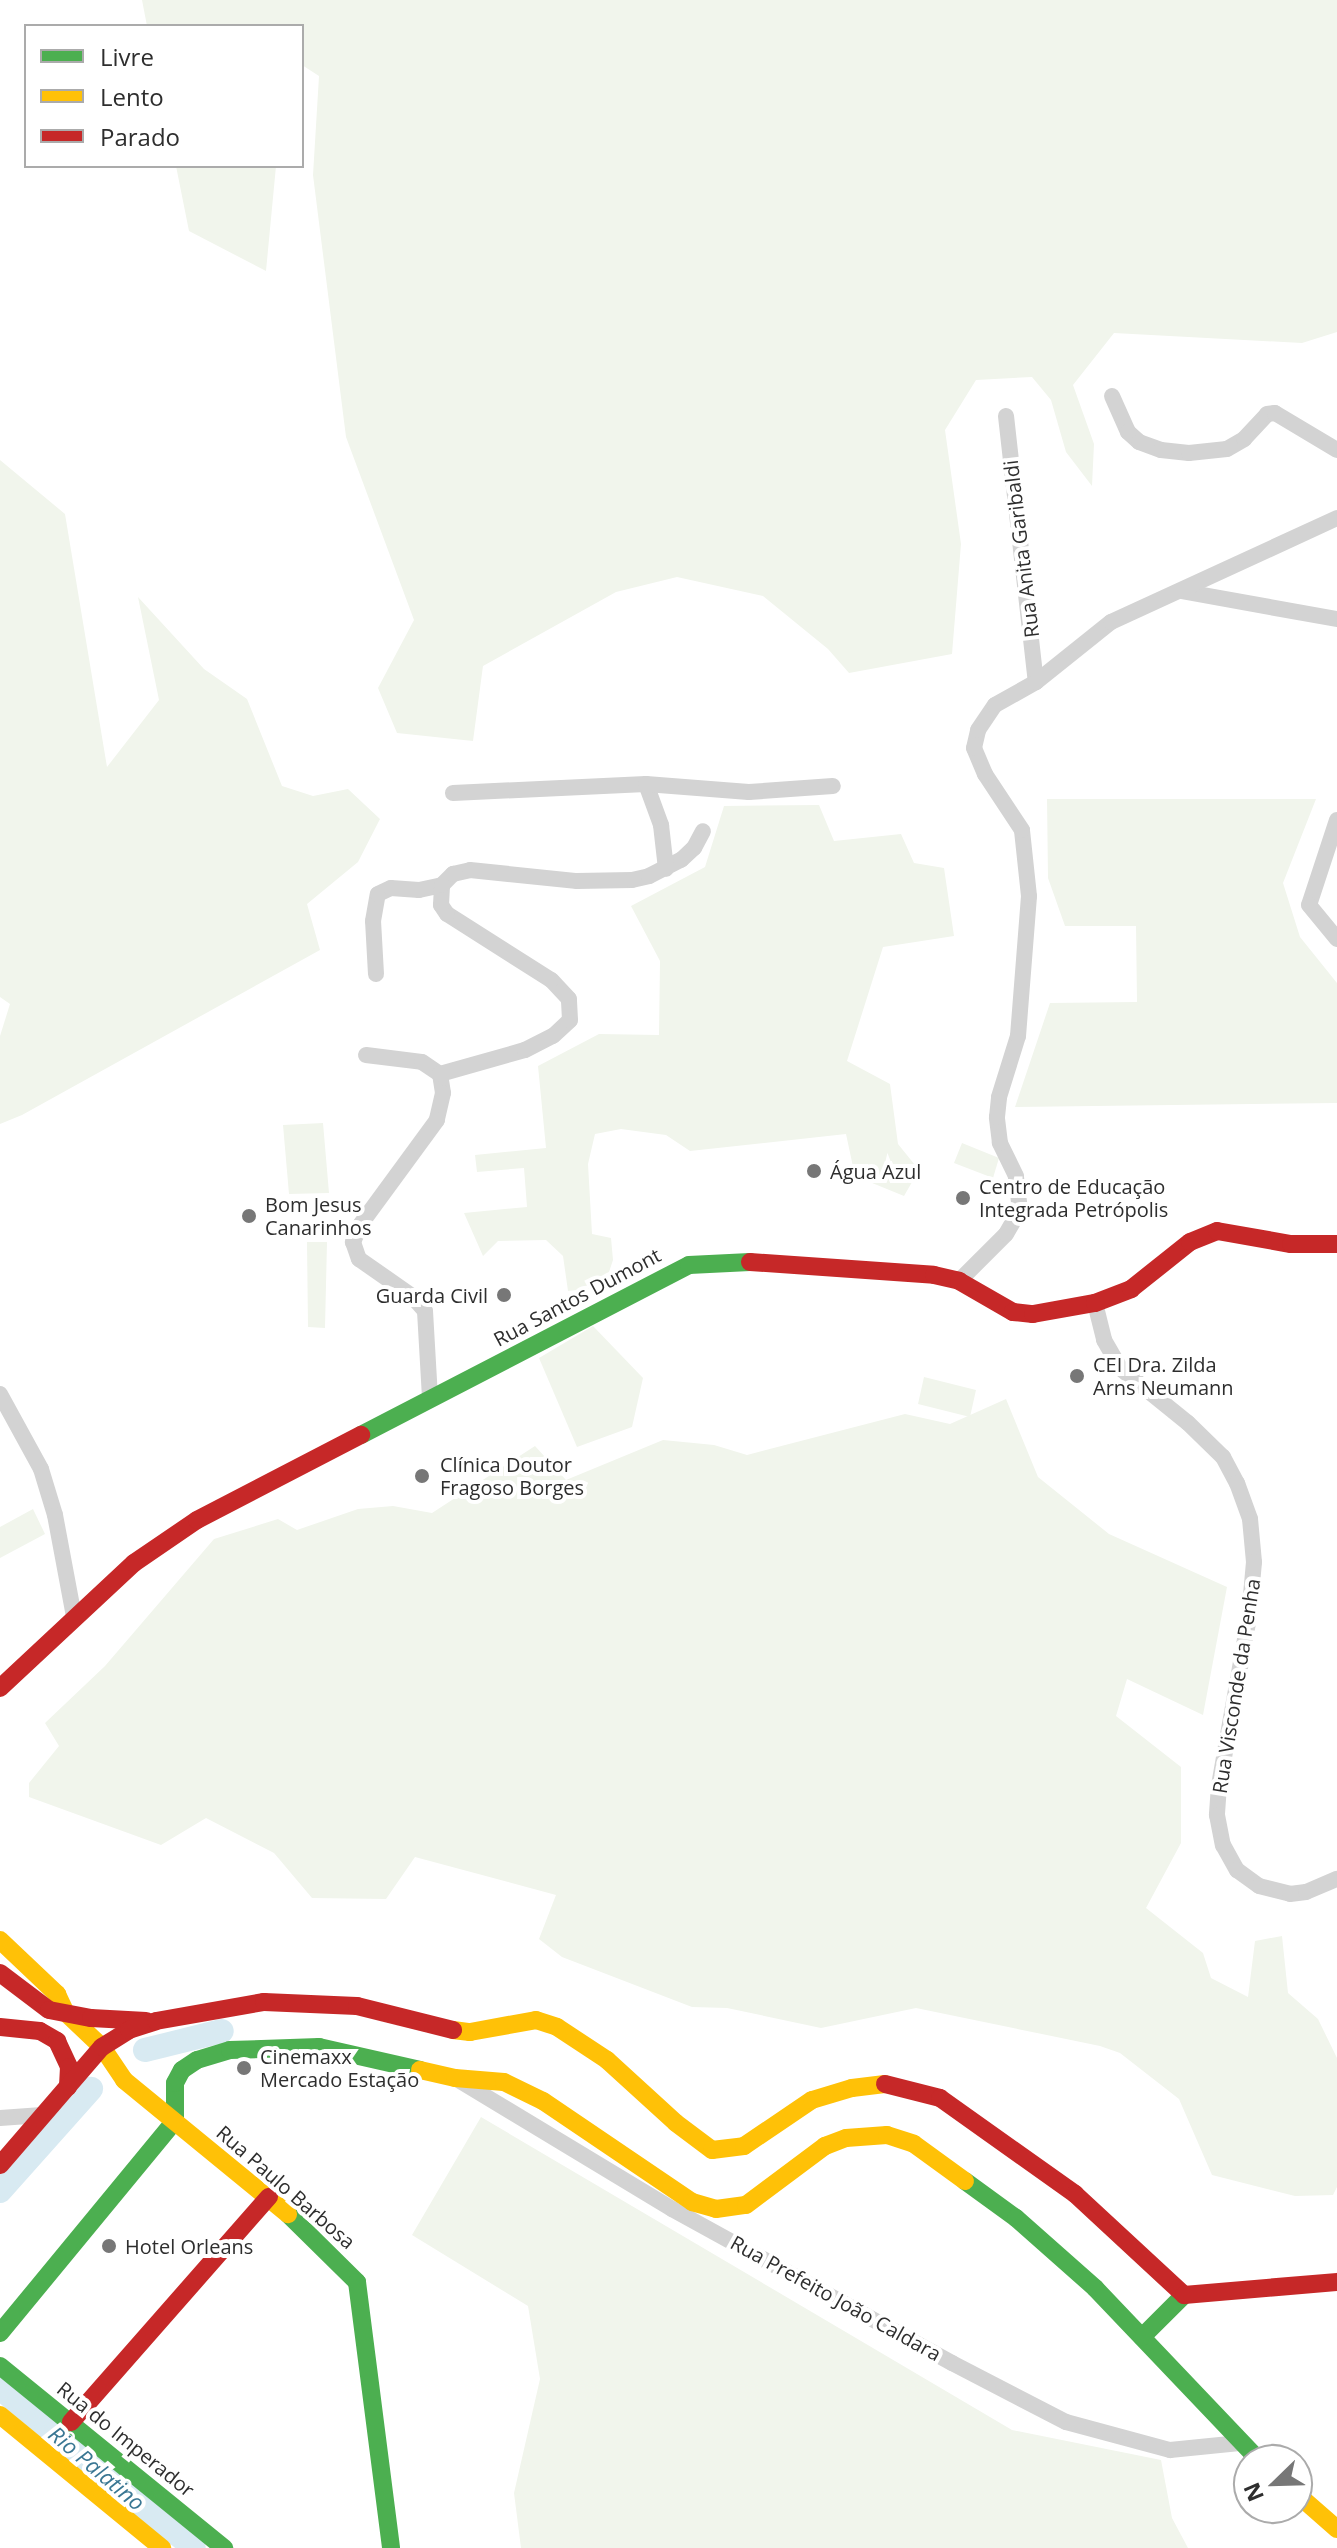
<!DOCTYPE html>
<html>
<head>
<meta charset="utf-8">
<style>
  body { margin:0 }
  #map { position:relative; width:1337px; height:2548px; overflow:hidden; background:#fff; font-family:"Open Sans",sans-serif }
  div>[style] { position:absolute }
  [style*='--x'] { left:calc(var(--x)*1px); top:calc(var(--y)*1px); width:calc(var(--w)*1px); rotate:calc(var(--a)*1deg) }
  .green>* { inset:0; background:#f1f5ec }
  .river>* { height:24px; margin:-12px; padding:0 12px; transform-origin:12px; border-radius:12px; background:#d8eaf2 }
  .street>* { height:16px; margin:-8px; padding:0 8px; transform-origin:8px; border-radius:8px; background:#d3d3d3 }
  .fast>* { height:18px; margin:-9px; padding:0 9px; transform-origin:9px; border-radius:9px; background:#4caf50 }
  .slow>* { height:18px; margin:-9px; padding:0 9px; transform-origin:9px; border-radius:9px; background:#ffc107 }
  .jam>* { height:18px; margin:-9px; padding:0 9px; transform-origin:9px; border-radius:9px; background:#c62828 }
  .dots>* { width:22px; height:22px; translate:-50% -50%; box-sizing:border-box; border:4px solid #fff; border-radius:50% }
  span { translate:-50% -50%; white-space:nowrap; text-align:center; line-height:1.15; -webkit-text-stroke:8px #fff; paint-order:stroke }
  .street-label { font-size:20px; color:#2e2e2e }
  .poi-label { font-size:20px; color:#2e2e2e }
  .left { translate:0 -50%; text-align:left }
  .right { translate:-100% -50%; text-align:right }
  .water-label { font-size:22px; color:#3a7793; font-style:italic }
  .legend { position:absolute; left:24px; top:24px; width:280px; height:144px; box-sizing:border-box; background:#fff; border:2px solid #ababab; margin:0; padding:10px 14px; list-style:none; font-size:24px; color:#2e2e2e }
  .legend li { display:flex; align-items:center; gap:16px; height:40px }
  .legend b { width:40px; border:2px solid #ababab }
  .north { position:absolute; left:1233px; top:2444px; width:80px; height:80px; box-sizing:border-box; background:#fff; border:2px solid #ababab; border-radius:50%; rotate:247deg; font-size:22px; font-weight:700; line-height:32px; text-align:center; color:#2e2e2e }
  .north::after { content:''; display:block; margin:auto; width:28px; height:36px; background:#777; clip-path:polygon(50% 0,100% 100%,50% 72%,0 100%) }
</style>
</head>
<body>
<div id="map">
  <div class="green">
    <div style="clip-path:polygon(142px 0,1337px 0,1337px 332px,1302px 343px,1114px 333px,1073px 385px,1094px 444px,1092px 486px,1066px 452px,1051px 400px,1032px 377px,976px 380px,945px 430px,961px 544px,952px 654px,849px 673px,828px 649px,763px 596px,677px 577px,616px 592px,483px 666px,473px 741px,397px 733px,378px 688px,414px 620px,346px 437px,313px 175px,319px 76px,302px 65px,302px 26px,147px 26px)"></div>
    <div style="clip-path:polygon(176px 166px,276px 166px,266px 271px,189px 231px)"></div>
    <div style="clip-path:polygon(0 460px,65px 514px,107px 767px,159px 700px,138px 597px,204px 669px,247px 699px,282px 786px,313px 796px,348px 789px,380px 819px,358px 862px,307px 904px,320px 950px,22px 1115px,0 1124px,0 1036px,10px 1004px,0 997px)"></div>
    <div style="clip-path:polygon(1047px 799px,1316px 799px,1283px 883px,1300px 937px,1337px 983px,1337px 1103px,1015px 1107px,1050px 1003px,1137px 1002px,1136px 926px,1065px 926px,1048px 878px)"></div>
    <div style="clip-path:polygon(819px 805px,834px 841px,901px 834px,914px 863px,944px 868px,954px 936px,883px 947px,847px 1061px,890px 1084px,898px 1144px,919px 1170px,904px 1196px,855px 1176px,846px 1134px,690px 1151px,666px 1135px,621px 1129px,595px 1134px,588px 1164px,592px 1234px,611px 1238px,613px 1260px,604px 1287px,568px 1291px,563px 1256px,546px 1240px,498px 1241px,483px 1256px,464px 1213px,527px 1207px,524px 1168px,477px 1172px,475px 1155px,546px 1148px,538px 1066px,599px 1034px,659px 1035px,660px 961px,631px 906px,705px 867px,724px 806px)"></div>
    <div style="clip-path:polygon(323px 1123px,329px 1193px,289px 1194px,283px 1125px)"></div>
    <div style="clip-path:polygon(962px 1143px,999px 1158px,993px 1178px,954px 1163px)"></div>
    <div style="clip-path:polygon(307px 1242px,327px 1242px,325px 1328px,308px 1327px)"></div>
    <div style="clip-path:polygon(593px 1326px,643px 1378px,632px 1427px,577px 1447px,539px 1358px)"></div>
    <div style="clip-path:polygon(924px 1377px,976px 1390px,970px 1417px,918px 1404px)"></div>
    <div style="clip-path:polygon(1006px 1399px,1038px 1477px,1109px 1534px,1227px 1587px,1203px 1715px,1127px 1679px,1116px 1716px,1181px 1767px,1181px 1843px,1146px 1908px,1203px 1953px,1211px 1978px,1248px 1997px,1255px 1941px,1282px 1936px,1288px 1993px,1318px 2019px,1337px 2058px,1337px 2187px,1333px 2195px,1295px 2196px,1212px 2175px,1179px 2099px,1120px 2053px,1100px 2046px,916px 2008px,821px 2028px,727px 2008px,692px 2007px,562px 1957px,539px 1939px,556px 1895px,415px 1857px,386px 1899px,312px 1898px,274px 1853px,206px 1818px,161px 1845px,29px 1797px,29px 1783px,59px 1746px,45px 1723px,105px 1666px,214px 1539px,278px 1519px,297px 1530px,358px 1509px,393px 1506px,432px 1513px,535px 1446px,566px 1480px,663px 1440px,714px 1445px,747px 1455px,905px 1414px,950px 1424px)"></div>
    <div style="clip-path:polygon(33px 1509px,45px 1534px,0 1558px,0 1527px)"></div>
    <div style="clip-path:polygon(481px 2117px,1012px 2430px,1161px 2460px,1172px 2518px,1188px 2548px,521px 2548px,514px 2493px,540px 2379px,528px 2306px,412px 2235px)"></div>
  </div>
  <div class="river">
    <div style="--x:145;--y:2050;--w:79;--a:-13.9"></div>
    <div style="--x:0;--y:2191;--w:137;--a:-48.3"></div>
    <div style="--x:0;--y:2388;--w:251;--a:39.5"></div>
  </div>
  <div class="street">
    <div style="--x:1112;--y:396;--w:39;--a:66"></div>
    <div style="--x:1128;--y:432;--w:15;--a:42"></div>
    <div style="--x:1139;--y:442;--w:23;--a:20"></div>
    <div style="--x:1161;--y:450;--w:28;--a:6"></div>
    <div style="--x:1189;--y:453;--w:38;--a:-6"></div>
    <div style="--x:1227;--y:449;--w:20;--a:-30"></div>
    <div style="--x:1244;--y:439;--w:34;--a:-47"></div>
    <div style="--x:1267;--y:414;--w:8;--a:-7"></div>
    <div style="--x:1275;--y:413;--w:72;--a:30.8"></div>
    <div style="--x:1006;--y:416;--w:268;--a:83.6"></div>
    <div style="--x:1181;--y:591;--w:158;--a:10.2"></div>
    <div style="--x:646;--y:784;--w:44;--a:69.9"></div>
    <div style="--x:661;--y:825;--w:44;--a:83.5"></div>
    <div style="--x:453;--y:793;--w:193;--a:-2.7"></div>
    <div style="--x:646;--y:784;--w:103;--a:4.4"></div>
    <div style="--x:749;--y:792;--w:84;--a:-4.1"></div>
    <div style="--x:1337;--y:820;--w:89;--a:108.2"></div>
    <div style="--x:1309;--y:905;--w:44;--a:50.5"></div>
    <div style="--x:376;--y:974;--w:53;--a:-93.2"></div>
    <div style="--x:373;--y:921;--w:27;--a:-80"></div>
    <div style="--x:378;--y:894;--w:14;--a:-25"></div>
    <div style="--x:391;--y:888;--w:28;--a:4"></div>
    <div style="--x:419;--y:890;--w:24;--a:-12"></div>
    <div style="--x:366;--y:1055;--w:56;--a:7.1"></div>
    <div style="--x:422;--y:1062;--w:22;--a:34"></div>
    <div style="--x:440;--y:1074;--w:19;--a:81"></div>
    <div style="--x:443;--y:1093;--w:28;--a:103"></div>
    <div style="--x:437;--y:1120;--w:129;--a:126.2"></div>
    <div style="--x:361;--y:1224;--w:20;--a:114"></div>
    <div style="--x:353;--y:1242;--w:18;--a:71"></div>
    <div style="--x:359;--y:1259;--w:65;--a:34.9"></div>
    <div style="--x:412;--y:1296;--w:20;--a:49"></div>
    <div style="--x:425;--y:1311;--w:88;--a:86.7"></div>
    <div style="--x:440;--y:1074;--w:88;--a:-15.8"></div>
    <div style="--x:525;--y:1050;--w:31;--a:-27"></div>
    <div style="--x:553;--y:1036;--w:23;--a:-43"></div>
    <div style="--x:570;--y:1020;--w:21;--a:-93"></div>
    <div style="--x:569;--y:999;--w:26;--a:-133"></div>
    <div style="--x:551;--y:980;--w:123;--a:-147.6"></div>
    <div style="--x:447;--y:914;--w:11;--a:-124"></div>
    <div style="--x:441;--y:905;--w:20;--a:-87"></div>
    <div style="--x:442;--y:885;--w:16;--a:-45"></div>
    <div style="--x:453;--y:874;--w:17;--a:-13"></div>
    <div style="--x:470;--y:870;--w:108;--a:5.9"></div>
    <div style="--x:577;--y:881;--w:55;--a:-1"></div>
    <div style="--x:632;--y:880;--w:17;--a:-13"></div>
    <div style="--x:649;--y:876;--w:36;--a:-27"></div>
    <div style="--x:681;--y:860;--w:18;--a:-43"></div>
    <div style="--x:694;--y:848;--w:19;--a:-62"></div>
    <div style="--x:959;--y:1281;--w:66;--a:-45"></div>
    <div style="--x:1006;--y:1234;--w:28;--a:-60"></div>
    <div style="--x:1020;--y:1210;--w:34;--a:-97"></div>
    <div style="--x:1016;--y:1176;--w:37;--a:-116"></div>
    <div style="--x:1000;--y:1143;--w:26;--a:-97"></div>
    <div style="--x:997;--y:1117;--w:20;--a:-84"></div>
    <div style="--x:999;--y:1097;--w:64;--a:-72.7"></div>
    <div style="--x:1018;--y:1036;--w:140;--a:-85.5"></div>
    <div style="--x:1029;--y:896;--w:66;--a:-96.1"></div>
    <div style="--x:1022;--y:830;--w:67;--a:-123.5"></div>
    <div style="--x:985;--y:774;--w:28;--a:-113"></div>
    <div style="--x:974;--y:748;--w:18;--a:-77"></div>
    <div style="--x:978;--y:730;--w:30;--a:-56"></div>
    <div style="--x:995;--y:705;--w:47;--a:-29.3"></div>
    <div style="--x:1036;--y:682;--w:96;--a:-38.7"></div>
    <div style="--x:1111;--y:622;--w:249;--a:-24.7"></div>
    <div style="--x:1095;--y:1303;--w:38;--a:76"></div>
    <div style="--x:1104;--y:1340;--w:32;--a:60"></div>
    <div style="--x:1120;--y:1368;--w:87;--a:39"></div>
    <div style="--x:1188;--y:1423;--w:49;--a:44.2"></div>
    <div style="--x:1223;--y:1457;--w:30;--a:62"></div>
    <div style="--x:1237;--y:1483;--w:38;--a:70"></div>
    <div style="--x:1250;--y:1519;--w:43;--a:84.7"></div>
    <div style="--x:1254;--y:1562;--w:55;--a:95.2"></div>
    <div style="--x:1249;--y:1617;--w:171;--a:100.1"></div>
    <div style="--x:1219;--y:1785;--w:30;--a:94"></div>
    <div style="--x:1217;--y:1815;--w:31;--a:79"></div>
    <div style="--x:1223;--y:1845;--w:29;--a:61"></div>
    <div style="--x:1237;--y:1870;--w:27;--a:36"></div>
    <div style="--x:1259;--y:1886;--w:32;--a:14"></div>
    <div style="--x:1290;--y:1894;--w:16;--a:-7"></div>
    <div style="--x:1306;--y:1892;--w:34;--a:-23"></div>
    <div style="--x:0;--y:1394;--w:85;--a:61.3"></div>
    <div style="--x:41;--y:1469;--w:48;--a:73.1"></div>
    <div style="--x:55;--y:1515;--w:104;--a:79.4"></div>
    <div style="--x:460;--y:2081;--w:248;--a:31.1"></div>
    <div style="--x:672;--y:2209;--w:320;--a:28.8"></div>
    <div style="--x:952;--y:2363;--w:128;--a:27.4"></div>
    <div style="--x:1066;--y:2422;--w:108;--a:15.1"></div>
    <div style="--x:1170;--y:2450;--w:70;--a:-5.7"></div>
    <div style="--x:0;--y:2118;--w:42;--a:-4.1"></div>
  </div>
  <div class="fast">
    <div style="--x:361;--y:1435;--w:369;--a:-27.4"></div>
    <div style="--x:689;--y:1265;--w:61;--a:-2.8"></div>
    <div style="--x:965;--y:2181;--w:63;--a:36"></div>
    <div style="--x:1016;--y:2218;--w:106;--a:41.5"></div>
    <div style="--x:1095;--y:2288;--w:238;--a:46.4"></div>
    <div style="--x:288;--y:2214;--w:97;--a:44.6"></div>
    <div style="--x:357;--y:2282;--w:268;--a:82.7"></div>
    <div style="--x:0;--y:2333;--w:275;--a:-50.5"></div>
    <div style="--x:175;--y:2121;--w:38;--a:-90"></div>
    <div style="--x:175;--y:2083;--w:15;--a:-62"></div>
    <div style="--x:182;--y:2070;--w:18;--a:-34"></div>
    <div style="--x:197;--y:2060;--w:34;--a:-17"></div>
    <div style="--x:230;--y:2050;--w:89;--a:-1.9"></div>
    <div style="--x:319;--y:2047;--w:104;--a:12.8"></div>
    <div style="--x:1142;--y:2337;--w:59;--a:-45"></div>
    <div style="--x:0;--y:2366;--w:289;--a:39.1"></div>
  </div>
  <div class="slow">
    <div style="--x:0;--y:1940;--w:79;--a:43.5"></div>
    <div style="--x:57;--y:1994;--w:21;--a:65"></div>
    <div style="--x:66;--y:2013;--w:50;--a:43.4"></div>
    <div style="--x:102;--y:2047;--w:40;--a:56"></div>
    <div style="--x:124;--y:2080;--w:212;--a:39.3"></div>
    <div style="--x:453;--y:2030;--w:17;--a:7"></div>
    <div style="--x:470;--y:2032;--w:67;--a:-10.3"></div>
    <div style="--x:536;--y:2020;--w:22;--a:18"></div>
    <div style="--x:557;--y:2027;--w:60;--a:33.4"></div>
    <div style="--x:607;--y:2060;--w:93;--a:42.4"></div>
    <div style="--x:676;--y:2123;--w:45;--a:36.9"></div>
    <div style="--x:712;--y:2150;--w:32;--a:-7"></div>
    <div style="--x:744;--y:2146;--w:82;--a:-34.1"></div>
    <div style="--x:812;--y:2100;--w:42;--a:-16.7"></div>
    <div style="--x:852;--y:2088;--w:33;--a:-7"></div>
    <div style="--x:420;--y:2070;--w:36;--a:13"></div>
    <div style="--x:455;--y:2078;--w:49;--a:4.7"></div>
    <div style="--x:504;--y:2082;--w:43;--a:26"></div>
    <div style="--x:543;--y:2101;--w:180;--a:34.1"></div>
    <div style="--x:692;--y:2202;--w:25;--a:16"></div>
    <div style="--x:716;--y:2209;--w:30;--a:-8"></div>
    <div style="--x:746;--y:2205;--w:99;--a:-36.8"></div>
    <div style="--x:825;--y:2146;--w:22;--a:-21"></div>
    <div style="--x:846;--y:2138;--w:41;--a:-4.2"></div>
    <div style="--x:887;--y:2135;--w:28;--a:18"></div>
    <div style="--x:914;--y:2144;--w:63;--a:36"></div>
    <div style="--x:0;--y:2415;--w:210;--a:39.4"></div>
    <div style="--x:1297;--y:2494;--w:53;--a:41.2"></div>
  </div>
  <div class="jam">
    <div style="--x:750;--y:1262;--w:184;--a:4"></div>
    <div style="--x:934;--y:1275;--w:26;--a:13"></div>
    <div style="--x:959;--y:1281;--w:62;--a:29.9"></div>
    <div style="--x:1013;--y:1312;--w:20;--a:6"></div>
    <div style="--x:1033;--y:1314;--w:63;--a:-10.1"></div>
    <div style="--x:1095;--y:1303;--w:39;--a:-21"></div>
    <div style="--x:1131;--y:1289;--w:75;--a:-38.5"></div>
    <div style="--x:1190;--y:1242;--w:29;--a:-22"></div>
    <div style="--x:1217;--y:1231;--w:75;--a:10"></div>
    <div style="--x:1291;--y:1244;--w:46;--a:0"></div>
    <div style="--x:0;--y:1688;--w:183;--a:-43"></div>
    <div style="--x:134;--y:1563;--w:76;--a:-34.3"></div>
    <div style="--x:197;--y:1520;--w:185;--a:-27.4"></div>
    <div style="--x:0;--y:1973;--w:61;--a:37.1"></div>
    <div style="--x:49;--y:2010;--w:43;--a:10.8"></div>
    <div style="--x:91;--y:2018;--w:55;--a:3.1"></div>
    <div style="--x:0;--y:2027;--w:40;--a:5.7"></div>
    <div style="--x:40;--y:2031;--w:20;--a:30"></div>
    <div style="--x:57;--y:2041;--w:29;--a:65"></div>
    <div style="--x:69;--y:2067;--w:20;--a:93"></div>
    <div style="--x:885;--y:2084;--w:57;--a:14.3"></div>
    <div style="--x:940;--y:2098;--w:166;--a:35.4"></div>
    <div style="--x:1075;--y:2194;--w:149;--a:42.8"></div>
    <div style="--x:0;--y:2165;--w:156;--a:-49.2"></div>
    <div style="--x:102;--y:2047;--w:32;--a:-32"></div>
    <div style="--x:129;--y:2030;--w:28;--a:-18"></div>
    <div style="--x:156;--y:2021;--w:110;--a:-10"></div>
    <div style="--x:264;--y:2002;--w:93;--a:2.5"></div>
    <div style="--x:357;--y:2006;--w:99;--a:14"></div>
    <div style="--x:1184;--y:2295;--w:154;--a:-4.9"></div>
    <div style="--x:71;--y:2422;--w:300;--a:-48.7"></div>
  </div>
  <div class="dots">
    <div style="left:814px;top:1171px;background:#777"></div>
    <div style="left:963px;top:1198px;background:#777"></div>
    <div style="left:249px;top:1216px;background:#777"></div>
    <div style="left:504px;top:1295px;background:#777"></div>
    <div style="left:1077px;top:1376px;background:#777"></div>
    <div style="left:422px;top:1476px;background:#777"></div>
    <div style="left:244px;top:2068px;background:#777"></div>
    <div style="left:109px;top:2246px;background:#777"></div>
  </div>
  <div class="street-label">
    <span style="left:1021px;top:549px;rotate:-97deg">Rua Anita Garibaldi</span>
    <span style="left:577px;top:1297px;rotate:-28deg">Rua Santos Dumont</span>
    <span style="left:1236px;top:1686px;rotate:-81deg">Rua Visconde da Penha</span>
    <span style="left:286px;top:2187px;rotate:41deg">Rua Paulo Barbosa</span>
    <span style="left:836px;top:2298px;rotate:29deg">Rua Prefeito João Caldara</span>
    <span style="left:126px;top:2439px;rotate:39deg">Rua do Imperador</span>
  </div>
  <div class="poi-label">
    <span class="left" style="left:830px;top:1171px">Água Azul</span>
    <span class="left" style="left:979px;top:1198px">Centro de Educação<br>Integrada Petrópolis</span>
    <span class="left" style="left:265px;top:1216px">Bom Jesus<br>Canarinhos</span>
    <span class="right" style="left:488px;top:1295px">Guarda Civil</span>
    <span class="left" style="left:1093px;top:1376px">CEI Dra. Zilda<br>Arns Neumann</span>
    <span class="left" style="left:440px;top:1476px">Clínica Doutor<br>Fragoso Borges</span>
    <span class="left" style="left:260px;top:2068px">Cinemaxx<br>Mercado Estação</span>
    <span class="left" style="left:125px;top:2246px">Hotel Orleans</span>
  </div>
  <div class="water-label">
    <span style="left:97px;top:2468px;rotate:40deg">Rio Palatino</span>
  </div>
  <ul class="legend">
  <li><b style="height:10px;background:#4caf50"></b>Livre</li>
  <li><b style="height:10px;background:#ffc107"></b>Lento</li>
  <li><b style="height:10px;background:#c62828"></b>Parado</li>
  </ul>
  <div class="north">N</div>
</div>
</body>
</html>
